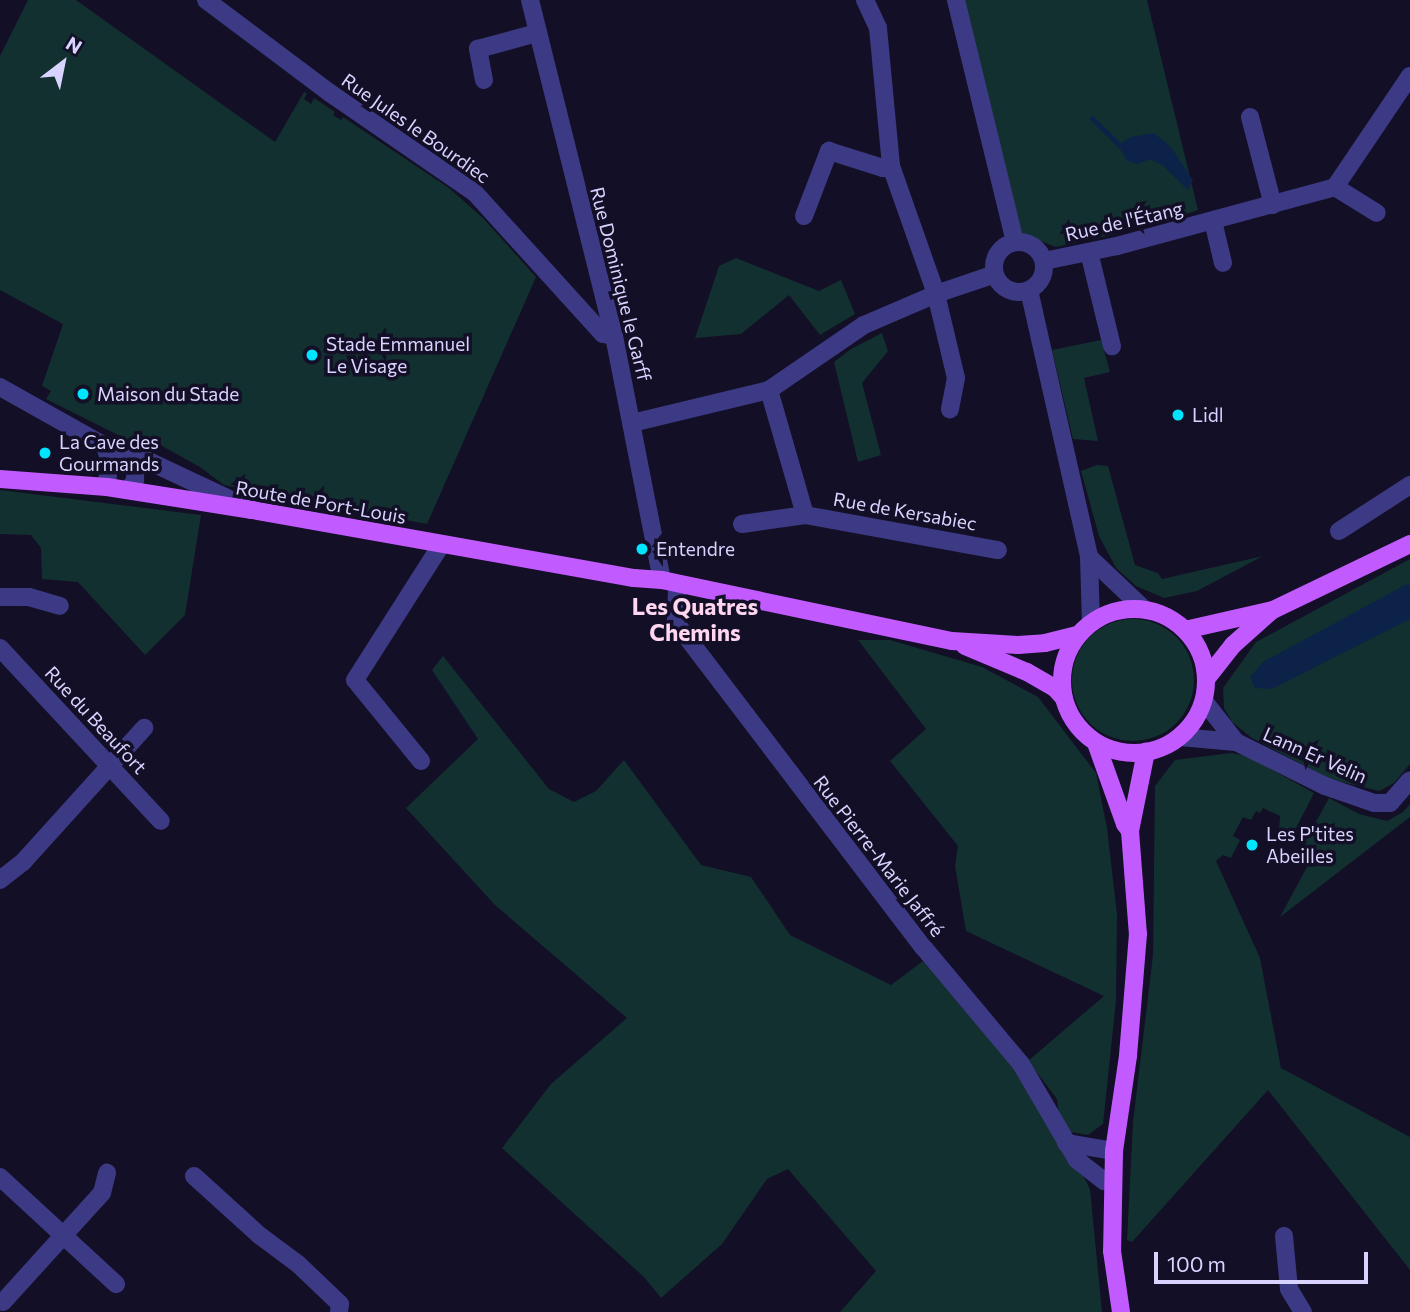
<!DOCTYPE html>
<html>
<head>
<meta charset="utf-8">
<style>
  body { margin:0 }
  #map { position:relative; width:1410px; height:1312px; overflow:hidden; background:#130f26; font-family:Commissioner,sans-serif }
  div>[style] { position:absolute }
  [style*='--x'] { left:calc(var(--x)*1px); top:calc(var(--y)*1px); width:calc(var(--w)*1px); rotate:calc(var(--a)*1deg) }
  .green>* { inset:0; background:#12302f }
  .round { border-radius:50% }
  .water>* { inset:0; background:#0c2248 }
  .stream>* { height:4.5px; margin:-2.25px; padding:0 2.25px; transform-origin:2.25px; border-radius:2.25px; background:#0c2248 }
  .minor>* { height:18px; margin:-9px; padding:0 9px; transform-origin:9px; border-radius:9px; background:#3d3a85 }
  .minor>.ring { margin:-9px; padding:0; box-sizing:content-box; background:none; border:18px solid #3d3a85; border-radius:50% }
  .major>* { height:18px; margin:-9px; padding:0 9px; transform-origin:9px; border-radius:9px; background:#c25bff }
  .major>.ring { margin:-9px; padding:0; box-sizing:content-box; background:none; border:18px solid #c25bff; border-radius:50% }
  .dots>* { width:19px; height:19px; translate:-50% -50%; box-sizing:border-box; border:4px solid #130f26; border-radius:50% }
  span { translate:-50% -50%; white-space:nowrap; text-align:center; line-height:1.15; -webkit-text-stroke:7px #130f26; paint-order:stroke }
  .street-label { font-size:19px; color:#d9d4ff }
  .poi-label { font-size:19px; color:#d9d4ff }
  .left { translate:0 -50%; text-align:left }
  .quarter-label { font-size:23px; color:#ffd6f0; font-weight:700 }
  .north { position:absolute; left:28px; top:28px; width:70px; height:70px; -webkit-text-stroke:5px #130f26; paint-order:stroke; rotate:32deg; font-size:19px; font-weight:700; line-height:28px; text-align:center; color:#d9d4ff }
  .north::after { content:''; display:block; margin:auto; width:24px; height:32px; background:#d9d4ff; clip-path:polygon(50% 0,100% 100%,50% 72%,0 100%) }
  .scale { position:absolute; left:1154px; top:1252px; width:214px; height:32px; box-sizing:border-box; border:4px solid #d9d4ff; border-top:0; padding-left:9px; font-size:21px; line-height:24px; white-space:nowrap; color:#d9d4ff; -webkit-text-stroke:5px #130f26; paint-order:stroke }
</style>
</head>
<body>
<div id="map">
  <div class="green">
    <div style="clip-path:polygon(28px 0,76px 0,275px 142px,304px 92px,307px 93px,304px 99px,311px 104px,314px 98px,335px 112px,333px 115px,341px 120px,343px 117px,449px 188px,484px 219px,536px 277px,427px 524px,224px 485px,200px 467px,155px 442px,152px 447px,136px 437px,132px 442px,46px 399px,51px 391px,42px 386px,63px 324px,0 290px,0 56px)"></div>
    <div style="clip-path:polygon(964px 0,1147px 0,1198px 210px,1166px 221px,1163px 211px,1113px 222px,1115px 234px,1056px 247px,1022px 234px)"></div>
    <div style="clip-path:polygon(736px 258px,819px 291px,841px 280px,855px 314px,820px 335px,789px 295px,741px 334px,695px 338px,719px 266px)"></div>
    <div style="clip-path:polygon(882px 333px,888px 351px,862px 383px,881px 455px,858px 462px,834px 362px,851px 349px)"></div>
    <div style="clip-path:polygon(1101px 340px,1110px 372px,1084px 378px,1098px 441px,1073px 439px,1052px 350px)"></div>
    <div style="clip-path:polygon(1097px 465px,1108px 466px,1135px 565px,1158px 573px,1162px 579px,1263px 556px,1197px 591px,1164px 598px,1136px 586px,1116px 568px,1099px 536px,1081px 471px)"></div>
    <div style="clip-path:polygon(0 490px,201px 515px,185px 615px,145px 655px,78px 582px,42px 579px,41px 548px,31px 535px,0 534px)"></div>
    <div style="clip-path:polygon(1410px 559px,1410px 764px,1394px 783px,1379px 791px,1330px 779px,1252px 738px,1232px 722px,1224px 708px,1223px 688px,1256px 642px)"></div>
    <div class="round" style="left:1072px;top:619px;width:122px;height:122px"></div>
    <div style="clip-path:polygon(858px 640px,890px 640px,982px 667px,1038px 697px,1096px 773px,1107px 828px,1117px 914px,1116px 1001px,1103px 1124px,1088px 1135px,1071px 1132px,1060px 1122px,1057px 1099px,1028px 1061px,1104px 996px,966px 931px,955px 866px,958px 846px,890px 761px,926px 729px)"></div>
    <div style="clip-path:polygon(443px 656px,549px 789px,574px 802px,596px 791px,624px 760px,701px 865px,751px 877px,790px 935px,891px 985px,923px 961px,965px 996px,1066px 1143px,1090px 1189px,1102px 1312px,840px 1312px,876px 1271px,788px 1169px,767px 1179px,722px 1244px,661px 1298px,644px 1277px,502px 1148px,551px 1084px,627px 1018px,495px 905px,406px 808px,478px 739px,432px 670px)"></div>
    <div style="clip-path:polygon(1231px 753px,1247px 756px,1314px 793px,1291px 838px,1279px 829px,1280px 816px,1263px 808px,1260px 813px,1256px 811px,1251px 820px,1243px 817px,1233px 836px,1240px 840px,1231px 858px,1223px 855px,1216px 861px,1260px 958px,1281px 1068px,1410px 1137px,1410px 1270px,1268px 1090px,1132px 1242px,1127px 1240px,1133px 1122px,1153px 955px,1155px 786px,1175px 760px)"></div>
    <div style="clip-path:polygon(1329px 798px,1359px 814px,1387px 821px,1403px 812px,1410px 804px,1410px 817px,1280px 917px,1315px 852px,1303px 845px)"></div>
  </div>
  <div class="water">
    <div style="clip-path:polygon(1154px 133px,1170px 146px,1193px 180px,1188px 190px,1162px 165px,1150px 159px,1138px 164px,1127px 161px,1121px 150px,1121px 143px,1130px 137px)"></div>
    <div style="clip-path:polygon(1405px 585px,1410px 585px,1410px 619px,1272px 689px,1255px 688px,1250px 677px,1263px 662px)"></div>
  </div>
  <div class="stream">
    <div style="--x:1092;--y:118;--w:45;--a:44.1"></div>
  </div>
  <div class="minor">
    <div style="--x:206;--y:0;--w:155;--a:36.9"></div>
    <div style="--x:330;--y:93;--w:176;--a:34.6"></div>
    <div style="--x:475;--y:193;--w:190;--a:47.8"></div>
    <div style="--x:603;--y:334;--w:11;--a:10"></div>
    <div style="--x:530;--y:0;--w:346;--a:76"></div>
    <div style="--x:614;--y:336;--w:249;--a:78.9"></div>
    <div style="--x:865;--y:0;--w:31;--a:65"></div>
    <div style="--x:878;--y:28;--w:139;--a:84.6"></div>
    <div style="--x:891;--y:166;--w:136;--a:70.6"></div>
    <div style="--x:936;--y:294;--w:86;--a:76.6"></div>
    <div style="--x:956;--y:378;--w:32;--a:101"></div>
    <div style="--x:956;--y:0;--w:249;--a:76.3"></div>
    <div style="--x:484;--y:80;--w:32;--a:-101"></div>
    <div style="--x:478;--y:49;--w:61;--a:-15.2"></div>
    <div style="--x:1250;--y:117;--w:91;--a:75.4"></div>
    <div style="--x:1335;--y:187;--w:49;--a:31.8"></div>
    <div style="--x:804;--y:216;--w:70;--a:-69"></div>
    <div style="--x:829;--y:151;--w:57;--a:17.5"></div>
    <div style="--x:883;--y:168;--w:8;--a:-14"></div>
    <div style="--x:1213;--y:221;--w:43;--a:76.6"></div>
    <div class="ring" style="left:994px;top:242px;width:32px;height:32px"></div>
    <div style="--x:1089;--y:252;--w:97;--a:76.3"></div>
    <div style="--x:1044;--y:261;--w:75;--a:-11.6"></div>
    <div style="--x:1117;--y:246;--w:226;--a:-15.1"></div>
    <div style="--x:1335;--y:187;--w:134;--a:-56"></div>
    <div style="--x:1029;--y:290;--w:274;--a:77.3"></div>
    <div style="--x:1089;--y:557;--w:66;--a:88.3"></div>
    <div style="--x:0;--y:387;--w:120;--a:29.3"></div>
    <div style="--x:105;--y:446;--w:20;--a:11"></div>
    <div style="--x:125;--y:450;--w:132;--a:25.2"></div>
    <div style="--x:769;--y:390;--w:130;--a:73.9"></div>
    <div style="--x:805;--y:515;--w:196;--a:10.3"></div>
    <div style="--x:632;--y:423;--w:141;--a:-13.5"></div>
    <div style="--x:769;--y:390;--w:115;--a:-34.4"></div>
    <div style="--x:864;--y:325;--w:78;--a:-23.3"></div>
    <div style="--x:936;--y:294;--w:62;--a:-18.7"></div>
    <div style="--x:105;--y:446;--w:14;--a:73"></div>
    <div style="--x:109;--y:459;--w:28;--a:94"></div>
    <div style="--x:129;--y:490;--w:12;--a:-59"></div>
    <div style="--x:135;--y:480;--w:24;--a:-88"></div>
    <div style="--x:742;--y:524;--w:64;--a:-8.1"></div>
    <div style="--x:1339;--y:531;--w:85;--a:-32.9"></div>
    <div style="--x:1089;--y:557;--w:76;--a:43.4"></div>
    <div style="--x:677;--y:589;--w:34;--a:92"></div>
    <div style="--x:676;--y:623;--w:409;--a:52.7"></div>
    <div style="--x:924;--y:948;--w:151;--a:50.1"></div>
    <div style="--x:1021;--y:1064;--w:111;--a:59.7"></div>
    <div style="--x:1077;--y:1160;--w:34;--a:38"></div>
    <div style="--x:1104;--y:1181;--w:9;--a:13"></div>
    <div style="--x:0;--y:597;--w:29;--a:0"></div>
    <div style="--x:29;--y:597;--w:32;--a:16"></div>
    <div style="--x:0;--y:648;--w:236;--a:47.1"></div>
    <div style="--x:1204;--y:701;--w:52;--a:52"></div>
    <div style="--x:1180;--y:737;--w:56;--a:5.1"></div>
    <div style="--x:1236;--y:742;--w:99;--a:26.3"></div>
    <div style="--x:1325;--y:786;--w:52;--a:19.1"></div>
    <div style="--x:1374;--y:803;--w:16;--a:0"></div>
    <div style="--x:1390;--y:803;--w:30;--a:-49"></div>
    <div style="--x:421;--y:761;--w:104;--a:-129.2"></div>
    <div style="--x:355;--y:680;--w:160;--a:-57.5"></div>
    <div style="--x:0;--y:880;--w:29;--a:-38"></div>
    <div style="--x:23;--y:862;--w:181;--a:-47.9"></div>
    <div style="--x:1066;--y:1143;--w:49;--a:9.5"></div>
    <div style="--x:194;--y:1176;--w:88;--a:42.2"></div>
    <div style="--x:259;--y:1235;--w:49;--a:36.6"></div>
    <div style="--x:298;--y:1264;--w:58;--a:43.6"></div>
    <div style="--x:340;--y:1304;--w:8;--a:97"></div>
    <div style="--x:0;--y:1177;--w:158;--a:42.7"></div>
    <div style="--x:1284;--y:1236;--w:53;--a:84.6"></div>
    <div style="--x:1289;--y:1289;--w:27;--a:59"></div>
    <div style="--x:3;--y:1302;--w:147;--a:-47.8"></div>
    <div style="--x:102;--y:1193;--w:21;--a:-76"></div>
  </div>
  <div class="major">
    <div style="--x:0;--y:479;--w:107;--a:4.3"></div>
    <div style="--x:107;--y:487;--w:147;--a:9"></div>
    <div style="--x:252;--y:510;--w:388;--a:10.1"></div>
    <div style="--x:634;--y:578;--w:28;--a:4"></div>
    <div style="--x:662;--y:580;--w:296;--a:11.9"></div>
    <div style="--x:952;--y:641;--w:66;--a:3.5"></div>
    <div style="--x:1018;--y:645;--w:27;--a:-4"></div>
    <div style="--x:1045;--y:643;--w:34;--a:-14"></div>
    <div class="ring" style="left:1062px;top:609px;width:126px;height:126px"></div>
    <div style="--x:1185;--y:630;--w:90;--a:-12.8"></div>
    <div style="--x:1273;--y:610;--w:152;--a:-25.7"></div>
    <div style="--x:965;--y:646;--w:67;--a:22.8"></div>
    <div style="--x:1027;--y:672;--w:32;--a:30"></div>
    <div style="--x:1055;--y:688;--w:13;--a:48"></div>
    <div style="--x:1207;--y:678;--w:42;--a:-51.8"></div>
    <div style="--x:1233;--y:645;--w:50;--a:-41.7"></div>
    <div style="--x:1096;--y:743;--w:86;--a:70.3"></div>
    <div style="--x:1125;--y:824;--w:9;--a:54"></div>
    <div style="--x:1130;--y:831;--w:103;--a:85.6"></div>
    <div style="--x:1138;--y:934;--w:122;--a:94.7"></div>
    <div style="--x:1128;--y:1056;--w:96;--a:98.4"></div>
    <div style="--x:1114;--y:1151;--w:100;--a:91.1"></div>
    <div style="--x:1112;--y:1251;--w:62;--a:81.6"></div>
    <div style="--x:1130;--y:831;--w:81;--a:-78.6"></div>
  </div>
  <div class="dots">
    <div style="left:312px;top:355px;background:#00e5ff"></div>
    <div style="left:83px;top:394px;background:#00e5ff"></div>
    <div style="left:1178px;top:415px;background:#00e5ff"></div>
    <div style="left:45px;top:453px;background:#00e5ff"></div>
    <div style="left:642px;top:549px;background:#00e5ff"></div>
    <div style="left:1252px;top:845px;background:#00e5ff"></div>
  </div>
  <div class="street-label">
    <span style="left:416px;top:128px;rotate:35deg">Rue Jules le Bourdiec</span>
    <span style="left:1124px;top:221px;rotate:-13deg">Rue de l'Étang</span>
    <span style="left:621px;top:284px;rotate:76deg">Rue Dominique le Garff</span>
    <span style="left:321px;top:502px;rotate:10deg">Route de Port-Louis</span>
    <span style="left:905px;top:511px;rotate:10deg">Rue de Kersabiec</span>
    <span style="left:96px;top:720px;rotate:47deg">Rue du Beaufort</span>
    <span style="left:1315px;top:755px;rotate:24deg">Lann Er Velin</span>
    <span style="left:879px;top:856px;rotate:52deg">Rue Pierre-Marie Jaffré</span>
  </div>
  <div class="poi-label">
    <span class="left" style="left:326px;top:355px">Stade Emmanuel<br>Le Visage</span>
    <span class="left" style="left:97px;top:394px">Maison du Stade</span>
    <span class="left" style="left:1192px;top:415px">Lidl</span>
    <span class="left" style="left:59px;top:453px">La Cave des<br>Gourmands</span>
    <span class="left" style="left:656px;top:549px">Entendre</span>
    <span class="left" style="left:1266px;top:845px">Les P'tites<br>Abeilles</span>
  </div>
  <div class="quarter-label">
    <span style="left:695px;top:619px">Les Quatres<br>Chemins</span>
  </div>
  <div class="north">N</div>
  <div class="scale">100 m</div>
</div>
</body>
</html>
